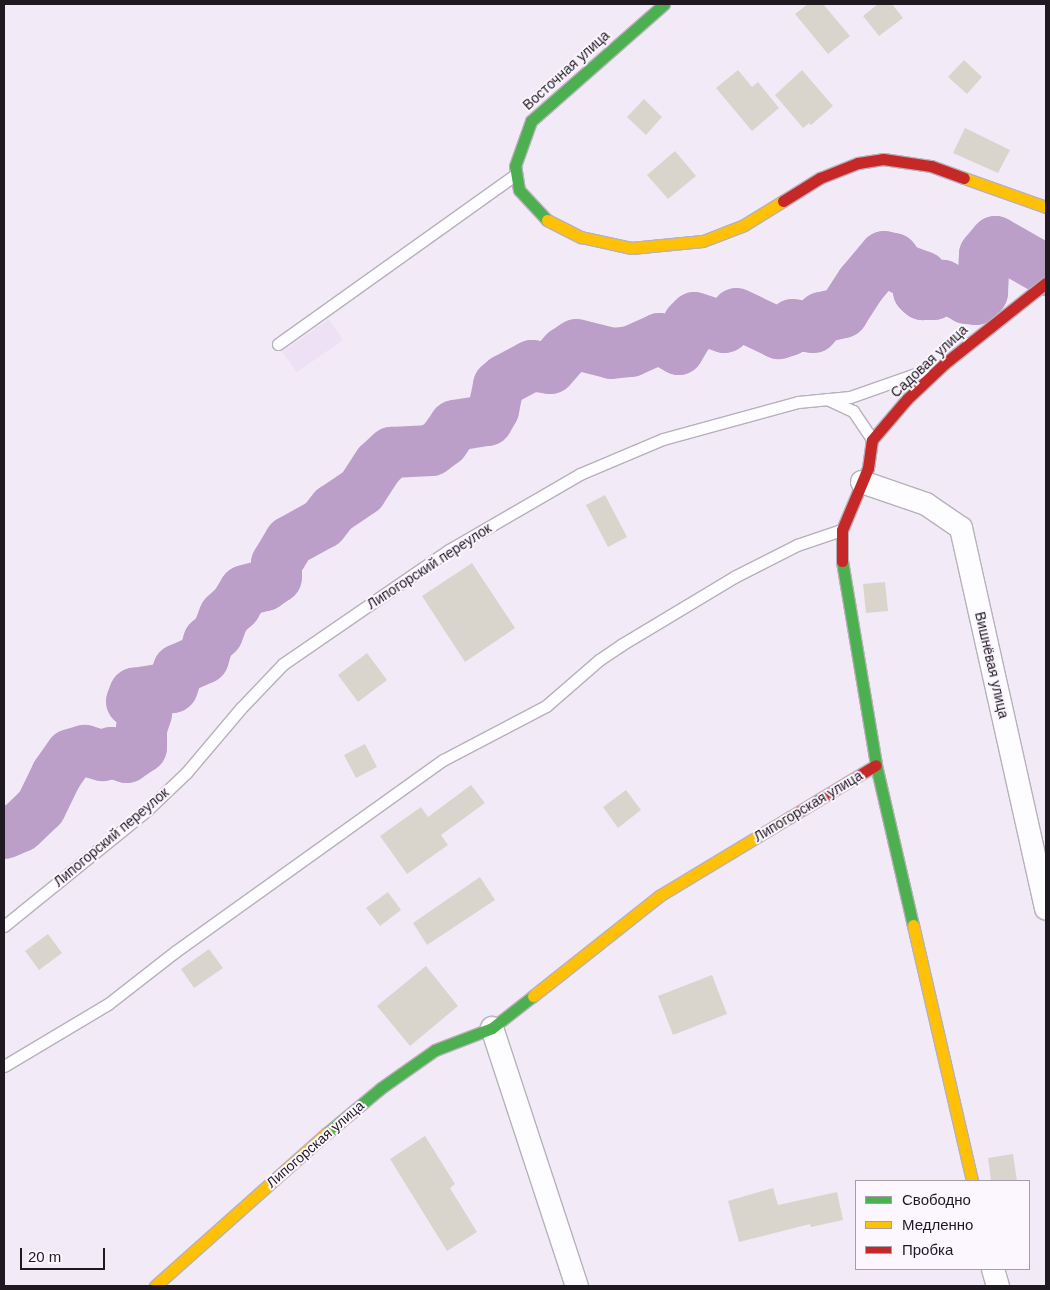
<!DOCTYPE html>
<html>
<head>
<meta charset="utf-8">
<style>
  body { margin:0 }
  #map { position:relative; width:1050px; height:1290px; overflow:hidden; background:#f2eaf6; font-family:Helvetica,sans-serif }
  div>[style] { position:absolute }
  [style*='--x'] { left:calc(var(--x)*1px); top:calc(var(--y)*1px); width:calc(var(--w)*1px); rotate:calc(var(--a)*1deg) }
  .built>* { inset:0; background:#eee0f5 }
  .river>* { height:51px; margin:-25.5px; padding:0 25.5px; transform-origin:25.5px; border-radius:25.5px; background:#bb9fc9 }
  .building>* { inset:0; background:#d9d5cd }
  .roads { filter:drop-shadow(1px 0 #b7b1ba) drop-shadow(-1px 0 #b7b1ba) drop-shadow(0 1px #b7b1ba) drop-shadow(0 -1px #b7b1ba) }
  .lane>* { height:11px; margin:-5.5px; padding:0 5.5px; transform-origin:5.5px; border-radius:5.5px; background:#fdfcfe }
  .street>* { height:22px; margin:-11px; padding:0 11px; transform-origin:11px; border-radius:11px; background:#fdfcfe }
  .fast>* { height:11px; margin:-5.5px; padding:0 5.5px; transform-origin:5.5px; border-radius:5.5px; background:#4caf50 }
  .slow>* { height:11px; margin:-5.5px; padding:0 5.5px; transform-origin:5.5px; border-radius:5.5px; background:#ffc107 }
  .jam>* { height:11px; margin:-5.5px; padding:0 5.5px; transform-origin:5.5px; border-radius:5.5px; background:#c62828 }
  span { translate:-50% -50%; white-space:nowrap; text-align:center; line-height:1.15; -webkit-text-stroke:4px #fcf6ff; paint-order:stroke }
  .street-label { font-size:14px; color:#1f1a22 }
  .frame { position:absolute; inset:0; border:5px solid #1f1a22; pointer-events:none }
  .legend { position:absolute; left:855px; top:1180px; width:175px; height:90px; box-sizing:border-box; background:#fcf6ff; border:1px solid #a49ea7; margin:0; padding:6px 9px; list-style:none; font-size:15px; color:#1f1a22 }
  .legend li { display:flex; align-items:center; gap:10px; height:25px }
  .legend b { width:25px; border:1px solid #a49ea7 }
  .scale { position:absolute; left:20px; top:1248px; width:85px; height:22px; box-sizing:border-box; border:2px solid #1f1a22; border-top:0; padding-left:6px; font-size:15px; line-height:18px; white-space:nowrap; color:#1f1a22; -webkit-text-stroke:4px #fcf6ff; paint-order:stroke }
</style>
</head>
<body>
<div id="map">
  <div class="built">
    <div style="clip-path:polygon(329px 319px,343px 340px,297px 372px,282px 352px)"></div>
  </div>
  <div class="river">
    <div style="--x:4;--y:833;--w:17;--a:-24"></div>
    <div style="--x:20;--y:826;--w:28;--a:-44"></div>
    <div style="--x:40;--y:807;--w:37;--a:-64"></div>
    <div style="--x:56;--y:774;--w:24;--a:-55"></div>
    <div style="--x:70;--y:754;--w:15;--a:-16"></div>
    <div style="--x:84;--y:750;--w:19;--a:16"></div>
    <div style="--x:102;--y:755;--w:9;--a:-18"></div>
    <div style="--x:111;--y:752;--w:16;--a:18"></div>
    <div style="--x:126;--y:757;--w:18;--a:-34"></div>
    <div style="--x:141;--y:747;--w:19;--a:-90"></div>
    <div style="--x:141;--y:728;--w:16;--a:-72"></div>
    <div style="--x:146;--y:713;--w:19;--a:-141"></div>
    <div style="--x:131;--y:701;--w:9;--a:-69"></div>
    <div style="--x:134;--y:693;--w:38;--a:-9"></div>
    <div style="--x:172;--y:687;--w:19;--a:-72"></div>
    <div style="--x:178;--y:669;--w:27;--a:-24"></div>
    <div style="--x:203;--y:658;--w:18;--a:-74"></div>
    <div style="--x:208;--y:641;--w:12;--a:-42"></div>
    <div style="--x:217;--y:633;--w:19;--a:-69"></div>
    <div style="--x:224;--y:615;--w:15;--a:-42"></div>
    <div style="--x:235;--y:605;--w:17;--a:-59"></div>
    <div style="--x:244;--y:590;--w:21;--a:-14"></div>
    <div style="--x:264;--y:585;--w:14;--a:-34"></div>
    <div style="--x:276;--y:577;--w:14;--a:-90"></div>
    <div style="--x:276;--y:563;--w:26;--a:-59"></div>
    <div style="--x:289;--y:541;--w:38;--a:-29"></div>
    <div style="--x:322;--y:523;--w:18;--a:-52"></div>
    <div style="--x:333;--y:509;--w:34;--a:-34"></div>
    <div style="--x:361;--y:490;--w:31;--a:-57"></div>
    <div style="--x:378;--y:464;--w:18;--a:-43"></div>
    <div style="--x:391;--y:452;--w:40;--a:-2.9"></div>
    <div style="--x:431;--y:450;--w:15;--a:-37"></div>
    <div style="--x:443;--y:441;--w:19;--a:-55"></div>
    <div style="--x:454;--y:425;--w:33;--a:-9"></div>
    <div style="--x:487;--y:420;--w:13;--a:-61"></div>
    <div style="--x:493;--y:409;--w:25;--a:-78"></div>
    <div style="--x:498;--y:385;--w:9;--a:-41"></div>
    <div style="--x:505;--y:379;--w:30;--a:-28"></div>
    <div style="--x:531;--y:365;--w:19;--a:9"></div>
    <div style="--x:550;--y:368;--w:21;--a:-49"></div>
    <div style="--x:564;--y:352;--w:14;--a:-34"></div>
    <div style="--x:576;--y:344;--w:36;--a:14"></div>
    <div style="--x:611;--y:353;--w:19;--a:-6"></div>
    <div style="--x:630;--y:351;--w:32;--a:-24"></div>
    <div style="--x:659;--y:338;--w:22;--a:30"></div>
    <div style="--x:678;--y:349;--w:17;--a:-59"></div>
    <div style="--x:687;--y:334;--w:11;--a:-85"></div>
    <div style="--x:688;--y:323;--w:8;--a:-45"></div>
    <div style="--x:694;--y:317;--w:32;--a:18"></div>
    <div style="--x:724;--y:327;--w:18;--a:-49"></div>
    <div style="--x:736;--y:313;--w:47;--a:25.5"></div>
    <div style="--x:778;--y:333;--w:10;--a:-17"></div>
    <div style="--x:788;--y:330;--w:7;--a:-56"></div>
    <div style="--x:792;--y:324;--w:21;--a:8"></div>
    <div style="--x:813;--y:327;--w:13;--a:-51"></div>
    <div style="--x:821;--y:317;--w:22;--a:-13"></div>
    <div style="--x:842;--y:312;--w:35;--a:-57"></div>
    <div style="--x:861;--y:283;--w:35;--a:-50"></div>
    <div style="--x:884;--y:256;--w:9;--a:13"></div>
    <div style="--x:893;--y:258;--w:12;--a:55"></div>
    <div style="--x:900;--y:268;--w:23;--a:20"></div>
    <div style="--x:922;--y:276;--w:15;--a:106"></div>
    <div style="--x:918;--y:290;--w:6;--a:45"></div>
    <div style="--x:922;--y:294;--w:11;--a:0"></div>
    <div style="--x:933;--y:294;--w:13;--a:-45"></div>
    <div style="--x:942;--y:285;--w:27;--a:28"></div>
    <div style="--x:966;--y:298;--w:9;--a:6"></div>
    <div style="--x:975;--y:299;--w:10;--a:-45"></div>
    <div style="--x:982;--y:292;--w:38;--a:-87"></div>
    <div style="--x:984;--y:254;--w:17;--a:-50"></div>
    <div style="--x:995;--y:241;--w:59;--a:29.6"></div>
  </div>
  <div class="building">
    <div style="clip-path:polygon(808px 4px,823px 4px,850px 36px,828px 54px,795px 14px)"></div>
    <div style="clip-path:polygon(878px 4px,892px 4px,903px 18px,879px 36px,863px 16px)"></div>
    <div style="clip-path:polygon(964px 60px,982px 77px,967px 94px,948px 77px)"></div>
    <div style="clip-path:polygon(738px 70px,752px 87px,758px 82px,779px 108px,752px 131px,716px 88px)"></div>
    <div style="clip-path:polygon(802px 70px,833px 106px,811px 125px,809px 123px,803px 128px,775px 95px)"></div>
    <div style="clip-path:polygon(644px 99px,662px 117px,646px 135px,627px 117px)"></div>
    <div style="clip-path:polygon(965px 128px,1010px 150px,998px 173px,953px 153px)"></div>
    <div style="clip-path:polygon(675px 151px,696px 176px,668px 199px,647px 175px)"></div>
    <div style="clip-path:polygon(605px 495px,627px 537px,608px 547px,586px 505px)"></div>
    <div style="clip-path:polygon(472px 563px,515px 628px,465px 662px,422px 596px)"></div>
    <div style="clip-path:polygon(885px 582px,888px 611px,866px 613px,863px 584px)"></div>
    <div style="clip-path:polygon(367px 653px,387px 680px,358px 702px,338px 675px)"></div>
    <div style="clip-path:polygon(365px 744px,377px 767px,356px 778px,344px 755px)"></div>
    <div style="clip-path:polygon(471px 785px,485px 803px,441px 835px,448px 845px,407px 874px,380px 836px,421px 807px,428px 817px)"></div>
    <div style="clip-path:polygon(626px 790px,641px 810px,618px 828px,603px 807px)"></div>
    <div style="clip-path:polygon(480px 877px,495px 900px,427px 945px,413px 923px)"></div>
    <div style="clip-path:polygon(388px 892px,401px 910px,380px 926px,366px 908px)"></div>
    <div style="clip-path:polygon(48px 934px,62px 953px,39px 970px,25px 951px)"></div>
    <div style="clip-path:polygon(209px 949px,223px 968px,194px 988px,181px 969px)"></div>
    <div style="clip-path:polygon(426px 966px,458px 1006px,410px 1046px,377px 1006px)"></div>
    <div style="clip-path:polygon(712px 975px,727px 1014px,673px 1035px,658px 996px)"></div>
    <div style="clip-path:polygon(425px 1136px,455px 1184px,450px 1188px,477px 1232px,447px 1251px,390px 1159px)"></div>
    <div style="clip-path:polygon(1013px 1154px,1017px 1181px,991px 1181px,988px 1158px)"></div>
    <div style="clip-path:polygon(773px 1188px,778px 1205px,837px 1192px,843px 1220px,811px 1227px,810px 1224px,739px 1242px,728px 1201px)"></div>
  </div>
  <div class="roads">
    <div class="lane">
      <div style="--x:278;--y:344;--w:291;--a:-35.5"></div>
      <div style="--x:827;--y:399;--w:29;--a:25"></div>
      <div style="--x:853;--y:411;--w:32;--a:56"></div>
      <div style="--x:4;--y:926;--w:184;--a:-39"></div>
      <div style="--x:147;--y:810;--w:54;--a:-43.5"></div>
      <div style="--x:186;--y:773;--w:85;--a:-49.8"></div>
      <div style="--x:241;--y:708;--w:61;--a:-46.3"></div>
      <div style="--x:283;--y:664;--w:201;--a:-34.5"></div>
      <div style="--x:449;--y:550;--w:151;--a:-30.1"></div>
      <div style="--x:580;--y:474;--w:90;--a:-22.9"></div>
      <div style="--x:663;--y:439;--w:140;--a:-15.3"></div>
      <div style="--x:798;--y:402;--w:52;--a:-5.5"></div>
      <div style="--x:850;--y:397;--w:78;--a:-19.4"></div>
      <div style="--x:4;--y:1066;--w:121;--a:-30.8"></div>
      <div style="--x:108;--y:1004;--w:86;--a:-37.9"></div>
      <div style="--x:176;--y:951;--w:328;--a:-35.6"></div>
      <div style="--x:443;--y:760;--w:116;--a:-27.7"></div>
      <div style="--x:546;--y:706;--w:70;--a:-41"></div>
      <div style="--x:599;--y:660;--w:27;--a:-34"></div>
      <div style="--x:621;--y:645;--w:132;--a:-31"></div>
      <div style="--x:734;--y:577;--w:71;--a:-26.9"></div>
      <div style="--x:797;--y:545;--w:46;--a:-18.8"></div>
    </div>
    <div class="street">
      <div style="--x:862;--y:482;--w:68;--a:19"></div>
      <div style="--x:926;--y:504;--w:42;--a:34.4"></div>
      <div style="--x:961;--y:528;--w:390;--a:77.4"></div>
      <div style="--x:492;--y:1028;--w:272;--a:71.8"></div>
      <div style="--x:993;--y:1269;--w:18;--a:74"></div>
    </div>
    <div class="fast">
      <div style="--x:547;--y:220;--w:41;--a:-133"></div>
      <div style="--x:519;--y:190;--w:24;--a:-99"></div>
      <div style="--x:515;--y:166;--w:48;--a:-70.4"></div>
      <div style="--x:531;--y:121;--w:177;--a:-41.3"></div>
      <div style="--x:842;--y:561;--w:207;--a:80.5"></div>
      <div style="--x:876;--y:765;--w:164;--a:77"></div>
      <div style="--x:327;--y:1133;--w:70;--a:-39.8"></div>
      <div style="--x:381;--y:1088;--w:66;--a:-35.1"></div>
      <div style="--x:435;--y:1050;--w:61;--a:-21.1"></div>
      <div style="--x:492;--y:1028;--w:52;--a:-38"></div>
    </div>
    <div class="slow">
      <div style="--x:964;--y:178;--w:87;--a:19.5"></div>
      <div style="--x:547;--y:220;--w:38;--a:27"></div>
      <div style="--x:581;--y:237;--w:51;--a:12.4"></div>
      <div style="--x:631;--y:248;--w:72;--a:-5.6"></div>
      <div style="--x:703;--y:241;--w:44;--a:-21.3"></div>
      <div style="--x:744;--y:225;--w:46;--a:-31.6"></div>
      <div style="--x:913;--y:925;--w:263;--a:77"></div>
      <div style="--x:533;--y:996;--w:161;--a:-38.4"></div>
      <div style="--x:659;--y:896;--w:153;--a:-31.1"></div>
      <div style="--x:155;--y:1286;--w:230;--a:-41.7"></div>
    </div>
    <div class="jam">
      <div style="--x:783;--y:201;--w:44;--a:-31.9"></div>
      <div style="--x:820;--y:178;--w:41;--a:-21.5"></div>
      <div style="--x:858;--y:163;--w:25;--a:-9"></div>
      <div style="--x:883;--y:159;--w:49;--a:8.3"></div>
      <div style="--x:931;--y:166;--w:35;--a:20"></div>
      <div style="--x:842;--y:561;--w:31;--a:-90"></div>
      <div style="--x:842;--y:530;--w:67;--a:-67.2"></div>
      <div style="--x:868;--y:468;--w:28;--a:-82"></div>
      <div style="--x:872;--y:440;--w:54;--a:-49.5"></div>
      <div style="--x:907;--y:399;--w:51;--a:-43.4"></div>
      <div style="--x:944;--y:364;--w:130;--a:-38.5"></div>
      <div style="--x:790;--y:817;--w:100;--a:-31.2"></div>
    </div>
  </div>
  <div class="street-label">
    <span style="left:566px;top:70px;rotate:-42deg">Восточная улица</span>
    <span style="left:929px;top:361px;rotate:-43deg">Садовая улица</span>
    <span style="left:429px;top:566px;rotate:-33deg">Липогорский переулок</span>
    <span style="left:992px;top:665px;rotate:77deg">Вишнёвая улица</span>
    <span style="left:808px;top:806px;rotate:-31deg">Липогорская улица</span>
    <span style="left:111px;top:837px;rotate:-40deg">Липогорский переулок</span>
    <span style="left:315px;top:1144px;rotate:-41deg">Липогорская улица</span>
  </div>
  <div class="frame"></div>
  <ul class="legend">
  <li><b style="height:6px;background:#4caf50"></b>Свободно</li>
  <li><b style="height:6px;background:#ffc107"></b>Медленно</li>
  <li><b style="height:6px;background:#c62828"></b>Пробка</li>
  </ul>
  <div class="scale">20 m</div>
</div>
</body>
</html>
